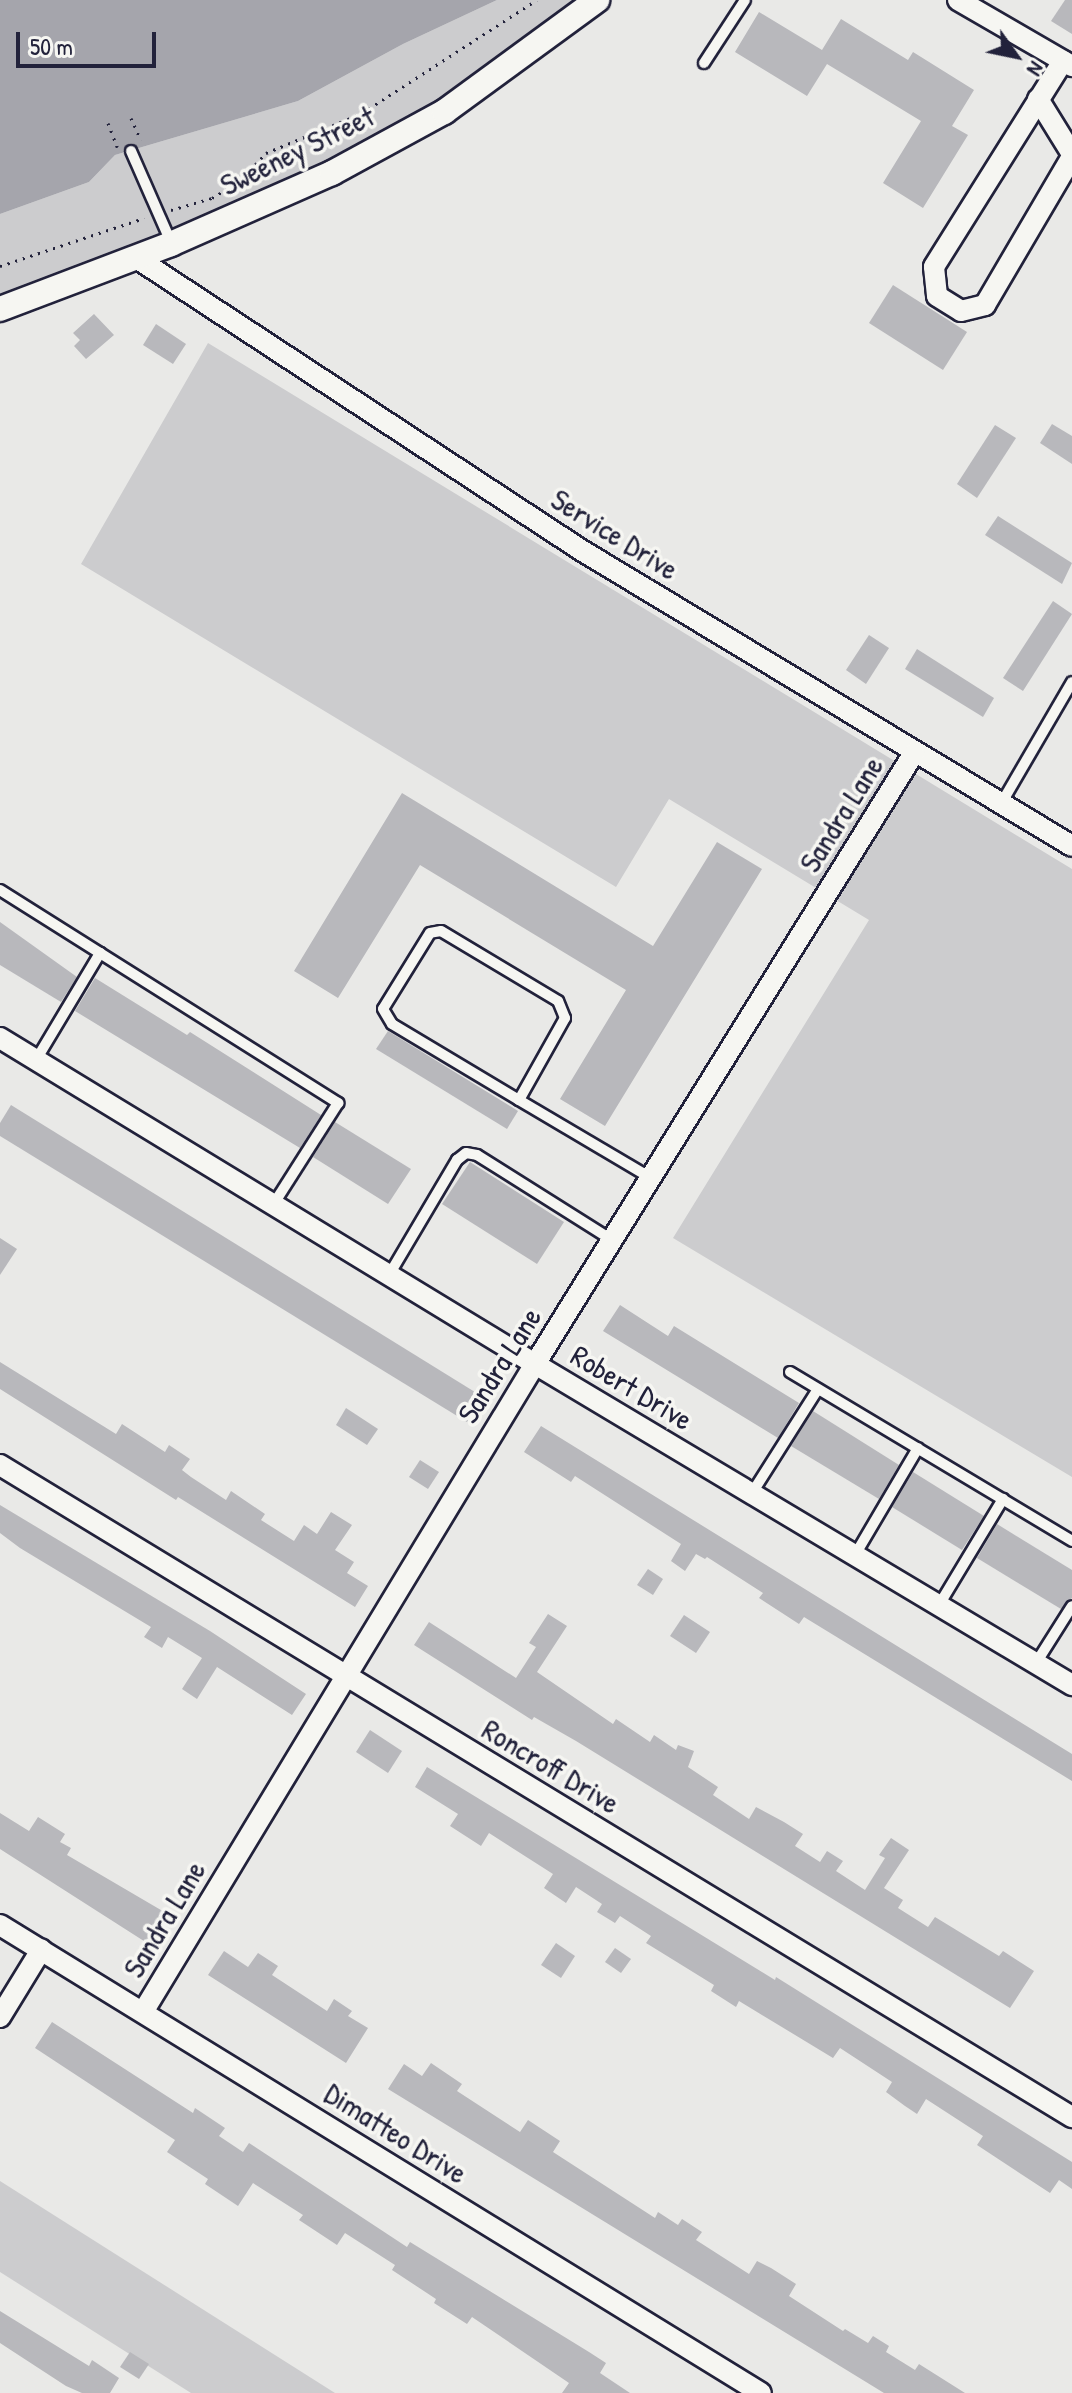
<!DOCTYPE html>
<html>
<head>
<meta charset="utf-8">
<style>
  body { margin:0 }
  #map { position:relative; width:1072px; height:2393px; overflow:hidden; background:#e9e9e7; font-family:"Patrick Hand",sans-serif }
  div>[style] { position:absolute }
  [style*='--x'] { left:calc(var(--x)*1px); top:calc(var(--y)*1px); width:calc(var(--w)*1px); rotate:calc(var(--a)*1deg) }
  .green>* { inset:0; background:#ccccce }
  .water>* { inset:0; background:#a5a5ac }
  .building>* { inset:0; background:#b8b8bc }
  .path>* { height:3px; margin-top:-1.5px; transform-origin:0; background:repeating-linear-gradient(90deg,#22223b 0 2px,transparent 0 8px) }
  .roads { filter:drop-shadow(2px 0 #22223b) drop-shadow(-2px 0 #22223b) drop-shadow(0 2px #22223b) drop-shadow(0 -2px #22223b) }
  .service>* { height:10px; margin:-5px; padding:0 5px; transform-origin:5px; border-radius:5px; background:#f6f6f2 }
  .minor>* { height:20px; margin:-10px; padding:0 10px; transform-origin:10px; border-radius:10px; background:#f6f6f2 }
  .tertiary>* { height:24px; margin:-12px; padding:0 12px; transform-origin:12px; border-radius:12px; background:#f6f6f2 }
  span { translate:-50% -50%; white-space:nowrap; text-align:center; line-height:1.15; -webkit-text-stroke:7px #f6f6f2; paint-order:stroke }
  .street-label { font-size:30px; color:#22223b }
  .north { position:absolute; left:976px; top:16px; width:80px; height:80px; -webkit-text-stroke:6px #f6f6f2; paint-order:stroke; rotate:123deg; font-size:22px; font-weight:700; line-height:32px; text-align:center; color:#22223b }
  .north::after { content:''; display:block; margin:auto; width:28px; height:36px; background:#22223b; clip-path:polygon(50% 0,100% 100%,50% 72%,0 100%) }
  .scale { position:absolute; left:16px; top:32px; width:140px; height:36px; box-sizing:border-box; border:4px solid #22223b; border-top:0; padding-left:10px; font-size:24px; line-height:28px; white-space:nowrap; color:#22223b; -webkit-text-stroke:6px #f6f6f2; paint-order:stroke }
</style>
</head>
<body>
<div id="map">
  <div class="green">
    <div style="clip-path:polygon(497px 0,597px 0,444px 112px,0 309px,0 214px,89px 182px,115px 155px,298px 101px,403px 44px)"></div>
    <div style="clip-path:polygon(208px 343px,1072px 869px,1072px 1477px,673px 1238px,869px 920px,669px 799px,616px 887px,81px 564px)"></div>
    <div style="clip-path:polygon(0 2181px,335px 2393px,191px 2393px,0 2272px)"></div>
  </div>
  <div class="water">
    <div style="clip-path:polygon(0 0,497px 0,403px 44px,298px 101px,115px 155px,89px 182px,0 214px)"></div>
  </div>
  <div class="building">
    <div style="clip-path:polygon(1065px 0,1072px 0,1072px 34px,1051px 21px)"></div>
    <div style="clip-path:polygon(759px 12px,822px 50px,841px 19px,908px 60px,913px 52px,974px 90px,952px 126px,968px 135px,923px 208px,883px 183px,921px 121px,827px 64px,807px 96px,735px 52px)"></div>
    <div style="clip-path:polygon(893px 285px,967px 332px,943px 370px,869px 323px)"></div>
    <div style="clip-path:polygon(94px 314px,114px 335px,86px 359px,74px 346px,80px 340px,73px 333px)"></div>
    <div style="clip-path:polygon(156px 324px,186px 344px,173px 364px,143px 345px)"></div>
    <div style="clip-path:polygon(1052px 424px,1072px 436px,1072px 464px,1040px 443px)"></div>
    <div style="clip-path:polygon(995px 425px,1016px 438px,977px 498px,957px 484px)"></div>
    <div style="clip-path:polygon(998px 516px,1072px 563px,1062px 584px,985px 535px)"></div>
    <div style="clip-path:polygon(1053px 601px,1072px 614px,1023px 691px,1003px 678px)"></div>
    <div style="clip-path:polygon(869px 635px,889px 648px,866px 684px,846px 670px)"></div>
    <div style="clip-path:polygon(917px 649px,994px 698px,983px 717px,905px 669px)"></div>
    <div style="clip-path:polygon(402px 793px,653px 946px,717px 842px,762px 869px,605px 1126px,560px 1099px,626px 990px,420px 865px,338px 998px,294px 971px)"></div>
    <div style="clip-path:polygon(0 922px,77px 977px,61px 1002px,0 965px)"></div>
    <div style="clip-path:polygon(95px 978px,187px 1035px,190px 1032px,321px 1115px,300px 1148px,75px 1011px)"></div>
    <div style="clip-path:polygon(388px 1031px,518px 1111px,507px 1129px,376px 1049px)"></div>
    <div style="clip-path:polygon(11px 1105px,483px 1397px,467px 1422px,0 1136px,0 1123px)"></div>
    <div style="clip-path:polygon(335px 1122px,411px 1169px,388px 1204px,313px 1157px)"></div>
    <div style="clip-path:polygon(470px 1162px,564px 1222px,537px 1264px,442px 1204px)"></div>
    <div style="clip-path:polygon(0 1238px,17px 1249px,0 1275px)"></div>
    <div style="clip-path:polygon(620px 1305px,668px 1336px,674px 1326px,799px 1403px,778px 1438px,603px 1331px)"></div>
    <div style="clip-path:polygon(0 1362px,116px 1434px,122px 1424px,165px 1452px,169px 1445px,190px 1459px,182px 1470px,191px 1477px,226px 1500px,231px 1491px,265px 1514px,261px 1520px,294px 1541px,304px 1525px,317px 1534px,331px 1512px,352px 1525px,335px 1550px,354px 1562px,347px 1573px,368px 1586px,355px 1607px,178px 1497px,176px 1500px,0 1389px)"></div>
    <div style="clip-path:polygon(346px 1408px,378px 1429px,367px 1445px,336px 1425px)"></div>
    <div style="clip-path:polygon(813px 1411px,899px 1465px,879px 1499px,791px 1446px)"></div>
    <div style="clip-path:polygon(541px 1426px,1072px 1754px,1072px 1781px,804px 1617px,799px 1624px,759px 1598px,763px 1593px,707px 1557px,705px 1559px,696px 1554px,685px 1571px,671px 1561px,681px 1544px,575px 1476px,571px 1482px,524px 1452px)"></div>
    <div style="clip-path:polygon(420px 1460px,439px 1472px,428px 1489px,409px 1477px)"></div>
    <div style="clip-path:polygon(913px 1472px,984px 1516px,962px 1550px,892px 1507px)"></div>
    <div style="clip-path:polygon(0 1505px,210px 1631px,306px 1694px,292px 1715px,217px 1667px,197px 1699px,182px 1689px,202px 1658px,168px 1637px,162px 1648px,144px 1637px,151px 1627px,20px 1548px,0 1533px)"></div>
    <div style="clip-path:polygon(997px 1524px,1072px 1570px,1072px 1598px,1061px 1609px,977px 1558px)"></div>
    <div style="clip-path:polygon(648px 1569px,663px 1579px,653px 1595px,637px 1585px)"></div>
    <div style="clip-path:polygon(548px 1614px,567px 1626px,537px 1672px,613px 1724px,616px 1719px,650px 1742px,654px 1735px,676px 1750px,678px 1745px,694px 1751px,688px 1767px,718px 1787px,713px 1795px,749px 1819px,756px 1807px,784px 1822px,803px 1834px,795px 1846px,820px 1862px,827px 1851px,843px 1861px,836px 1871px,865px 1890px,885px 1858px,879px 1855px,891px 1838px,909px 1850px,884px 1888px,903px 1900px,898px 1908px,928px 1927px,935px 1917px,999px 1956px,1003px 1951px,1034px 1971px,1010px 2008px,576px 1741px,534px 1717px,532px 1720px,414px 1645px,429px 1622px,516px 1678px,536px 1647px,529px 1643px)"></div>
    <div style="clip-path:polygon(684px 1615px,710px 1632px,696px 1653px,670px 1636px)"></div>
    <div style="clip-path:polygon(370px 1730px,402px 1751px,388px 1773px,356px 1752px)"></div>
    <div style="clip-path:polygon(427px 1767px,775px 1980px,776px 1977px,1072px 2162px,1072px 2189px,1059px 2180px,1050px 2193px,977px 2145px,983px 2136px,926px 2099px,917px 2114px,905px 2106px,886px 2092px,892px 2082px,840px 2048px,833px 2058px,739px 2001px,736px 2007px,711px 1991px,714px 1985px,646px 1943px,651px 1936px,620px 1916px,615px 1923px,597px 1912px,602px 1904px,576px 1887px,566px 1903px,544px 1888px,553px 1874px,489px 1833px,481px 1846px,450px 1826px,458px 1814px,415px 1787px)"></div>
    <div style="clip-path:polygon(0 1813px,29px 1831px,38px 1817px,65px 1834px,60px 1842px,71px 1848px,67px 1855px,166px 1913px,147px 1943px,0 1849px)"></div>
    <div style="clip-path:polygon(556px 1943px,575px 1956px,561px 1978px,541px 1965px)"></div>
    <div style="clip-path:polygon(615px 1948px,631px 1959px,621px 1973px,605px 1962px)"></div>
    <div style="clip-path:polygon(224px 1951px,248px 1967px,258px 1953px,278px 1966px,272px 1975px,327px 2011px,334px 1999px,352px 2011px,348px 2016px,368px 2028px,346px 2063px,208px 1975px)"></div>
    <div style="clip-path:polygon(52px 2022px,193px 2113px,195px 2108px,225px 2128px,219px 2136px,243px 2152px,249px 2143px,407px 2247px,410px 2242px,589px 2352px,606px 2363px,600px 2373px,630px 2393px,562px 2393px,569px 2383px,472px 2317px,467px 2324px,434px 2303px,436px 2299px,392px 2270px,395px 2265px,345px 2233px,337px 2245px,299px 2220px,303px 2215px,253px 2183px,238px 2206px,205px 2184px,208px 2179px,167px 2152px,175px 2140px,35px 2048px)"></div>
    <div style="clip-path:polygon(431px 2063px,462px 2084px,457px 2091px,520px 2132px,528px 2120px,560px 2141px,553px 2152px,655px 2218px,658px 2212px,678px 2225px,682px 2219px,702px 2232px,696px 2240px,749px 2274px,757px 2261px,771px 2268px,796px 2284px,789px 2296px,843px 2331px,845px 2329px,868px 2343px,873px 2336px,889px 2346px,886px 2352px,915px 2370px,919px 2364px,965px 2393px,884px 2393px,388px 2089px,404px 2064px,422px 2076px)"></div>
    <div style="clip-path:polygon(0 2311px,89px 2366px,92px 2360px,119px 2378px,110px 2393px,82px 2393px,66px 2386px,0 2343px)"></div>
    <div style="clip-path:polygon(130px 2352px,149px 2364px,139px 2379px,120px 2367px)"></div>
  </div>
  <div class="path">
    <div style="--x:131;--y:118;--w:24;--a:66"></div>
    <div style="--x:108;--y:123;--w:26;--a:69"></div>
    <div style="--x:171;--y:210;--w:43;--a:-16.3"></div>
    <div style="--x:212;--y:198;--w:31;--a:-31"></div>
    <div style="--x:239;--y:182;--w:40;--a:-47"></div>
    <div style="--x:266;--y:153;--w:104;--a:-22.6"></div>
    <div style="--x:362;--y:113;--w:208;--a:-32.9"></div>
    <div style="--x:0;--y:266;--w:152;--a:-18.4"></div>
  </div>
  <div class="roads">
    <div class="service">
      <div style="--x:704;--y:63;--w:75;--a:-56.9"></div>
      <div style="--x:131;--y:151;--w:99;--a:66.3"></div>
      <div style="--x:1001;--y:804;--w:141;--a:-59.8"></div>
      <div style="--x:0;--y:890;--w:400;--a:32.2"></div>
      <div style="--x:338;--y:1103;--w:121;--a:122.5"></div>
      <div style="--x:36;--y:1060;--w:125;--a:-59.1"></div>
      <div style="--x:519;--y:1100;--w:94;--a:-60.7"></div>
      <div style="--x:565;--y:1018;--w:18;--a:-112"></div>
      <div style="--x:558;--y:1001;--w:136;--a:-149.1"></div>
      <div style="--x:441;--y:931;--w:11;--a:170"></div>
      <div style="--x:430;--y:933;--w:89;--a:121.7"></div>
      <div style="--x:383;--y:1009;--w:17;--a:59"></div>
      <div style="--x:392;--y:1024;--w:148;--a:30.9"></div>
      <div style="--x:519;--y:1100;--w:153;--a:30.6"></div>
      <div style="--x:389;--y:1275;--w:134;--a:-59.4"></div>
      <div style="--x:457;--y:1160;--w:11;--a:-38"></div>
      <div style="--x:466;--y:1153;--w:11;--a:10"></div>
      <div style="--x:477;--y:1155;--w:160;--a:32.2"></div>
      <div style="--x:790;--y:1372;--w:329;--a:30.9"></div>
      <div style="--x:752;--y:1493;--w:123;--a:-57.6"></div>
      <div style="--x:855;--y:1555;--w:124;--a:-59.5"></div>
      <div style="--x:939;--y:1605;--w:124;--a:-58.9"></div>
      <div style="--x:1036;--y:1663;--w:67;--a:-57.7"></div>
    </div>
    <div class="minor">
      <div style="--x:958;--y:0;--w:132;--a:30.1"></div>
      <div style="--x:1063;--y:61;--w:243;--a:122.1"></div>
      <div style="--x:934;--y:267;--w:29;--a:84"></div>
      <div style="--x:937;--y:296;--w:28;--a:32"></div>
      <div style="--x:961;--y:311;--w:25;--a:-14"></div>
      <div style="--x:985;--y:305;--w:172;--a:-59.6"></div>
      <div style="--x:1038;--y:99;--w:65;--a:58.3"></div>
      <div style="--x:135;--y:257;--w:534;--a:33.3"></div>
      <div style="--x:581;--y:550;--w:573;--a:31.08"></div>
      <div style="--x:0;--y:1038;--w:626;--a:31.36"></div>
      <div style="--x:535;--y:1364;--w:626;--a:30.87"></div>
      <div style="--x:0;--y:1465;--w:1255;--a:31.31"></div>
      <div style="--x:0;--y:1925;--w:893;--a:31.59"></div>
      <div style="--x:143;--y:2012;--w:757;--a:-58.83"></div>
      <div style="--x:535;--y:1364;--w:719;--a:-58.19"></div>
      <div style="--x:0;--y:2017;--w:79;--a:-58.5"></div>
    </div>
    <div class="tertiary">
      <div style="--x:0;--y:309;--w:183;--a:-20.8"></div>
      <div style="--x:171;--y:244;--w:176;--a:-23.8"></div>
      <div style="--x:332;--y:173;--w:128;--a:-28.6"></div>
      <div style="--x:444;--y:112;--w:190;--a:-36.2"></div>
    </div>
  </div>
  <div class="street-label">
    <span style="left:297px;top:150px;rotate:-26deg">Sweeney Street</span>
    <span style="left:615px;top:534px;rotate:32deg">Service Drive</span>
    <span style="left:841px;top:814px;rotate:-58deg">Sandra Lane</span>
    <span style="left:499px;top:1365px;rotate:-58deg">Sandra Lane</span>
    <span style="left:632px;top:1387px;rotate:31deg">Robert Drive</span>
    <span style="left:551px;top:1766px;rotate:31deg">Roncroff Drive</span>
    <span style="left:164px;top:1919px;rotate:-59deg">Sandra Lane</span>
    <span style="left:396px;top:2133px;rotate:32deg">Dimatteo Drive</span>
  </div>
  <div class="north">N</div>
  <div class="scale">50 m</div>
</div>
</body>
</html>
